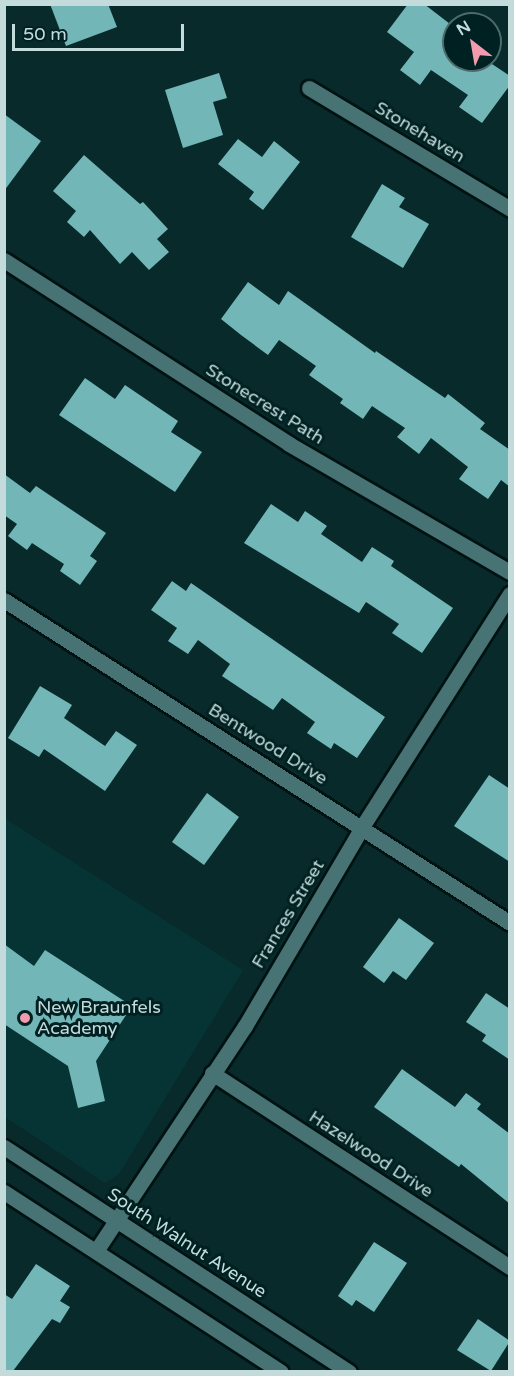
<!DOCTYPE html>
<html>
<head>
<meta charset="utf-8">
<style>
  body { margin:0 }
  #map { position:relative; width:514px; height:1376px; overflow:hidden; background:#082a2b; font-family:"Varela Round",sans-serif }
  div>[style] { position:absolute }
  [style*='--x'] { left:calc(var(--x)*1px); top:calc(var(--y)*1px); width:calc(var(--w)*1px); rotate:calc(var(--a)*1deg) }
  .built>* { inset:0; background:#063435 }
  .building>* { inset:0; background:#73b6b7 }
  .roads { filter:drop-shadow(2px 0 #001212) drop-shadow(-2px 0 #001212) drop-shadow(0 2px #001212) drop-shadow(0 -2px #001212) }
  .minor>* { height:15px; margin:-7.5px; padding:0 7.5px; transform-origin:7.5px; border-radius:7.5px; background:#477374 }
  .tertiary>* { height:15px; margin:-7.5px; padding:0 7.5px; transform-origin:7.5px; border-radius:7.5px; background:#477374 }
  .dots>* { width:16px; height:16px; translate:-50% -50%; box-sizing:border-box; border:3px solid #002122; border-radius:50% }
  span { translate:-50% -50%; white-space:nowrap; text-align:center; line-height:1.15; -webkit-text-stroke:6px #002122; paint-order:stroke }
  .street-label { font-size:18px; color:#c4dbdb }
  .poi-label { font-size:18px; color:#c4dbdb }
  .left { translate:0 -50%; text-align:left }
  .frame { position:absolute; inset:0; border:6px solid #c4dbdb; pointer-events:none }
  .north { position:absolute; left:442px; top:12px; width:60px; height:60px; box-sizing:border-box; background:#002122; border:2px solid #4e6b6c; border-radius:50%; rotate:329deg; font-size:16px; font-weight:700; line-height:24px; text-align:center; color:#c4dbdb }
  .north::after { content:''; display:block; margin:auto; width:21px; height:27px; background:#f29aae; clip-path:polygon(50% 0,100% 100%,50% 72%,0 100%) }
  .scale { position:absolute; left:12px; top:24px; width:172px; height:27px; box-sizing:border-box; border:3px solid #c4dbdb; border-top:0; padding-left:8px; font-size:18px; line-height:21px; white-space:nowrap; color:#c4dbdb; -webkit-text-stroke:4px #002122; paint-order:stroke }
</style>
</head>
<body>
<div id="map">
  <div class="built">
    <div style="clip-path:polygon(4px 818px,243px 970px,119px 1174px,105px 1183px,5px 1117px)"></div>
  </div>
  <div class="building">
    <div style="clip-path:polygon(50px 4px,108px 4px,117px 27px,66px 46px)"></div>
    <div style="clip-path:polygon(408px 4px,424px 4px,454px 27px,454px 60px,486px 60px,510px 76px,510px 85px,482px 123px,459px 107px,468px 95px,431px 70px,420px 85px,400px 70px,414px 52px,387px 32px)"></div>
    <div style="clip-path:polygon(219px 73px,227px 98px,213px 102px,223px 135px,183px 148px,165px 90px)"></div>
    <div style="clip-path:polygon(4px 114px,41px 141px,4px 191px)"></div>
    <div style="clip-path:polygon(238px 139px,262px 157px,274px 141px,300px 162px,263px 210px,249px 199px,254px 192px,218px 164px)"></div>
    <div style="clip-path:polygon(84px 155px,140px 204px,143px 202px,168px 229px,157px 239px,169px 252px,149px 270px,132px 252px,120px 264px,90px 230px,84px 237px,67px 222px,76px 211px,53px 191px)"></div>
    <div style="clip-path:polygon(382px 184px,405px 198px,399px 207px,429px 224px,403px 268px,351px 237px)"></div>
    <div style="clip-path:polygon(248px 282px,279px 305px,288px 291px,375px 353px,376px 351px,445px 398px,448px 394px,485px 423px,480px 429px,510px 450px,510px 487px,501px 480px,488px 499px,459px 479px,468px 467px,431px 438px,419px 454px,397px 437px,405px 428px,372px 406px,363px 419px,340px 403px,343px 399px,309px 375px,316px 366px,279px 340px,268px 355px,241px 335px,221px 319px)"></div>
    <div style="clip-path:polygon(85px 378px,115px 399px,125px 385px,178px 421px,171px 432px,202px 452px,175px 492px,59px 415px)"></div>
    <div style="clip-path:polygon(4px 474px,30px 493px,36px 486px,106px 533px,90px 556px,97px 561px,80px 585px,60px 571px,64px 564px,32px 543px,27px 550px,8px 536px,17px 524px,4px 515px)"></div>
    <div style="clip-path:polygon(271px 504px,298px 522px,305px 511px,327px 526px,321px 534px,362px 562px,372px 547px,394px 561px,391px 566px,453px 608px,422px 653px,392px 633px,399px 624px,366px 602px,359px 613px,244px 543px)"></div>
    <div style="clip-path:polygon(172px 581px,186px 591px,191px 583px,385px 717px,357px 758px,334px 743px,331px 749px,307px 733px,315px 722px,282px 698px,273px 710px,222px 676px,230px 664px,198px 640px,188px 654px,168px 641px,177px 628px,151px 610px)"></div>
    <div style="clip-path:polygon(40px 686px,72px 705px,64px 718px,105px 746px,116px 731px,137px 745px,105px 791px,44px 749px,39px 757px,8px 738px)"></div>
    <div style="clip-path:polygon(489px 775px,510px 789px,510px 862px,454px 826px)"></div>
    <div style="clip-path:polygon(207px 793px,239px 817px,204px 865px,172px 842px)"></div>
    <div style="clip-path:polygon(399px 918px,434px 943px,406px 980px,393px 971px,384px 983px,363px 967px)"></div>
    <div style="clip-path:polygon(4px 944px,34px 966px,45px 950px,132px 1006px,96px 1061px,105px 1101px,78px 1108px,68px 1066px,4px 1024px)"></div>
    <div style="clip-path:polygon(486px 993px,510px 1009px,510px 1060px,482px 1041px,486px 1035px,466px 1022px)"></div>
    <div style="clip-path:polygon(402px 1069px,455px 1107px,466px 1093px,481px 1104px,477px 1109px,510px 1134px,510px 1204px,461px 1164px,459px 1167px,374px 1107px)"></div>
    <div style="clip-path:polygon(374px 1242px,407px 1263px,374px 1312px,356px 1300px,352px 1306px,338px 1296px)"></div>
    <div style="clip-path:polygon(36px 1264px,70px 1286px,60px 1301px,70px 1307px,60px 1323px,52px 1319px,13px 1371px,4px 1371px,4px 1294px,12px 1299px)"></div>
    <div style="clip-path:polygon(478px 1319px,510px 1341px,491px 1371px,457px 1350px)"></div>
  </div>
  <div class="roads">
    <div class="minor">
      <div style="--x:309;--y:88;--w:235;--a:31"></div>
      <div style="--x:4;--y:260;--w:339;--a:32.8"></div>
      <div style="--x:289;--y:444;--w:255;--a:30.1"></div>
      <div style="--x:4;--y:600;--w:600;--a:32.55"></div>
      <div style="--x:212;--y:1073;--w:356;--a:33.1"></div>
      <div style="--x:96;--y:1251;--w:270;--a:-56.5"></div>
      <div style="--x:245;--y:1026;--w:231;--a:-59.5"></div>
      <div style="--x:362;--y:827;--w:276;--a:-57.6"></div>
    </div>
    <div class="tertiary">
      <div style="--x:4;--y:1147;--w:412;--a:33.1"></div>
      <div style="--x:4;--y:1192;--w:330;--a:33"></div>
    </div>
  </div>
  <div class="dots">
    <div style="left:25px;top:1018px;background:#f29aae"></div>
  </div>
  <div class="street-label">
    <span style="left:420px;top:132px;rotate:31deg">Stonehaven</span>
    <span style="left:265px;top:404px;rotate:32deg">Stonecrest Path</span>
    <span style="left:268px;top:744px;rotate:32deg">Bentwood Drive</span>
    <span style="left:288px;top:914px;rotate:-59deg">Frances Street</span>
    <span style="left:371px;top:1154px;rotate:33deg">Hazelwood Drive</span>
    <span style="left:187px;top:1243px;rotate:33deg">South Walnut Avenue</span>
  </div>
  <div class="poi-label">
    <span class="left" style="left:37px;top:1018px">New Braunfels<br>Academy</span>
  </div>
  <div class="frame"></div>
  <div class="north">N</div>
  <div class="scale">50 m</div>
</div>
</body>
</html>
